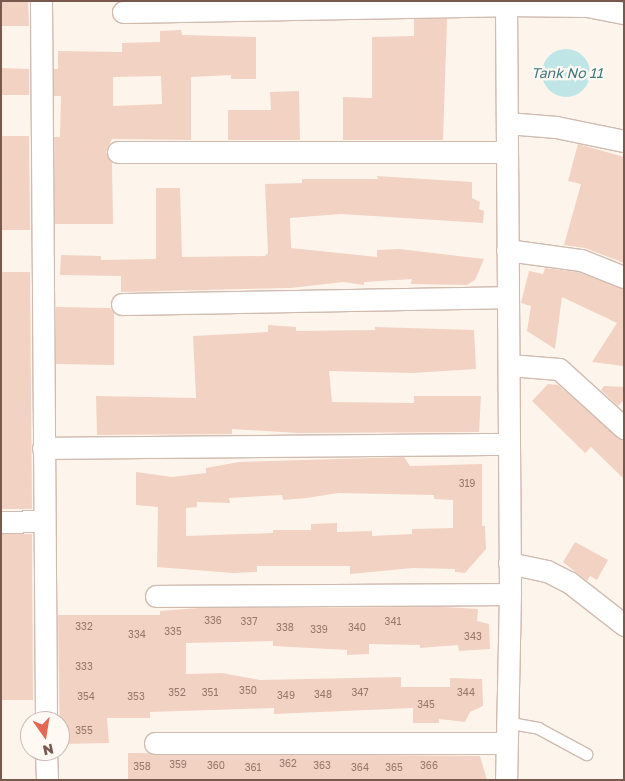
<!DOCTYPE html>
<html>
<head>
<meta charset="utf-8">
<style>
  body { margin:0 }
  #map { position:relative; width:625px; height:781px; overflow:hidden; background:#fdf5ec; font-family:"Golos Text",sans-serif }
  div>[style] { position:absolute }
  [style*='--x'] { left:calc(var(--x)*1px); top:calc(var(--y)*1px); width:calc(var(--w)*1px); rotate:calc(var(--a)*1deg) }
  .water>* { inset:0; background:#bfe5e7 }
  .round { border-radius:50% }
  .building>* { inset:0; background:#f2d2c3 }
  .roads { filter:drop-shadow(1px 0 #d0bbb0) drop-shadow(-1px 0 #d0bbb0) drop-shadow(0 1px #d0bbb0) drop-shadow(0 -1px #d0bbb0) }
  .service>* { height:11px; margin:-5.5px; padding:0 5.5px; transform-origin:5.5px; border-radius:5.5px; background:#fff }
  .minor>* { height:21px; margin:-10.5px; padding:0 10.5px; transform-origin:10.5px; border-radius:10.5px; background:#fff }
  span { translate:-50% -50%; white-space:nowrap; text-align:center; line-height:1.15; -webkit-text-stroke:4.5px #fff9f3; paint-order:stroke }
  .number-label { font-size:10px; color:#97776b }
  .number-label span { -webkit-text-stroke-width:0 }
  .water-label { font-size:14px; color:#40787d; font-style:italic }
  .frame { position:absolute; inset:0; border:2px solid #79594e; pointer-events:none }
  .north { position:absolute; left:20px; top:711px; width:50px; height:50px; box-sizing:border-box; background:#fff9f3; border:1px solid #c9b9b1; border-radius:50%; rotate:167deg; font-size:14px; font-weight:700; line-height:20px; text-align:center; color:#79594e }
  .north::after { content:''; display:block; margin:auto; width:18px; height:22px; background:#e46653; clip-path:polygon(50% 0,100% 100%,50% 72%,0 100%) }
</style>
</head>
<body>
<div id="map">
  <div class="water">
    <div class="round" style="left:542px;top:49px;width:48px;height:48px"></div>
  </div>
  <div class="building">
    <div style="clip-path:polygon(1px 1px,28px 1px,29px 26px,1px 26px)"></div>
    <div style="clip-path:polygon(414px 19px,447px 19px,443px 140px,343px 140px,343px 97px,372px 98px,372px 37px,414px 36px)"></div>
    <div style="clip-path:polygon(evenodd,181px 30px,182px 35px,256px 37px,256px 79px,231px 79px,231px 75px,191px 77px,191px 140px,112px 139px,106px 152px,112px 163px,113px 224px,55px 224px,54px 137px,60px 137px,61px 96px,54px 96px,54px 69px,58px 69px,58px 51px,122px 52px,122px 43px,160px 42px,160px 31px,181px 30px,161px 76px,162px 104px,113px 106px,113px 77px,161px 76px)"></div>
    <div style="clip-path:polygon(1px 68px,29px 69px,29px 95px,1px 95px)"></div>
    <div style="clip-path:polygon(299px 91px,300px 140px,228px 140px,228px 110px,271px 110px,270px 92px)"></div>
    <div style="clip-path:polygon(1px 136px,29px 136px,30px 230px,1px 230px)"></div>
    <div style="clip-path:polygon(578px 144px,624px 157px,624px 263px,585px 248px,564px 245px,581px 184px,568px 181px)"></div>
    <div style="clip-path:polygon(377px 176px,472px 182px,472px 198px,480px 202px,479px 209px,484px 211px,483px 223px,341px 214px,290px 218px,291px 248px,377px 257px,377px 250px,399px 249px,484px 259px,475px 280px,467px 285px,411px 284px,412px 279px,364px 282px,364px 285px,343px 282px,291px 288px,121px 292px,121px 276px,60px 275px,61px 255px,101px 256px,101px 260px,156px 259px,156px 188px,180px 188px,182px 257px,265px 256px,268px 253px,265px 184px,302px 183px,302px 179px,378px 179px)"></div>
    <div style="clip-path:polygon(545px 268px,578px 272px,624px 289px,624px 366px,592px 362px,617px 323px,562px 297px,555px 349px,527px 331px,531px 306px,521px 303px,529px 271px,543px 274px)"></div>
    <div style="clip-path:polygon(1px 272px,30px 272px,32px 509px,1px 509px)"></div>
    <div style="clip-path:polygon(56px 307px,110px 308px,114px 313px,114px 365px,56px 364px)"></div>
    <div style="clip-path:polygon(268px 325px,296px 327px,296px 331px,375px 330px,375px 327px,474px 330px,476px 369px,413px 373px,329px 371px,332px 402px,414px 403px,414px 396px,481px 396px,479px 432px,298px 433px,232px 429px,232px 434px,97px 435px,96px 396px,196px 398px,193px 336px,268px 332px)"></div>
    <div style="clip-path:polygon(548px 384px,558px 385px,624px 441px,624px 479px,591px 447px,585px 453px,532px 401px)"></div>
    <div style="clip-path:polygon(604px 386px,624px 387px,624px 400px,618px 406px,601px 390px)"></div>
    <div style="clip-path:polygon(evenodd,404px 457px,410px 466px,482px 464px,482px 526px,485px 526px,486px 549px,465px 573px,455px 572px,455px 569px,413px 568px,350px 574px,350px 566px,257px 566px,257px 572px,233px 573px,157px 567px,158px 507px,136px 505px,136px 472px,172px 477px,206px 473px,206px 468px,239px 462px,404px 457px,338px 493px,434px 495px,434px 499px,453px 500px,453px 528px,412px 529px,412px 534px,372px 536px,372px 531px,337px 532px,337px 523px,311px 524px,311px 530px,273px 530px,273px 533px,186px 536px,186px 508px,197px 507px,197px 502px,230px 503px,229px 498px,282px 495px,283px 500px,307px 498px,338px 493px)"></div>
    <div style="clip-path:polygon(1px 534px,32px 534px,33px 700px,1px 700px)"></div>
    <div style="clip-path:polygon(575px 542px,608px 560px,597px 580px,590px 576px,587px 581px,563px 562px)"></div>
    <div style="clip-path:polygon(444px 607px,478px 609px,477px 621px,489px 624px,490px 649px,459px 651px,458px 645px,420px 648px,420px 645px,369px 644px,369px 654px,347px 655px,347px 650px,273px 646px,273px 641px,186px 643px,186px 674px,222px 673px,260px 680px,401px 677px,401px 687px,450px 687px,450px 678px,482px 679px,483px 706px,470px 712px,465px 722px,439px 719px,439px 723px,413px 723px,413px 708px,274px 714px,274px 708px,150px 712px,150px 718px,107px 718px,109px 743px,60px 744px,58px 615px,160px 615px,160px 611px,199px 608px)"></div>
    <div style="clip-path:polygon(128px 753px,480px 756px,487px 780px,128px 780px)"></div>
  </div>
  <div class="roads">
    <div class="service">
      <div style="--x:505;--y:722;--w:34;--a:10"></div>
      <div style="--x:538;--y:728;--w:55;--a:28.4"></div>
    </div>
    <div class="minor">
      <div style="--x:41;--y:1;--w:720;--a:89.6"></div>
      <div style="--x:506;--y:1;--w:593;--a:89.61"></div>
      <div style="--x:510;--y:594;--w:186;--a:91.2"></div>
      <div style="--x:123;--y:12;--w:383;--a:-1"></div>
      <div style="--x:506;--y:5;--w:81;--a:0.7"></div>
      <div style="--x:587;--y:6;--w:38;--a:11"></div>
      <div style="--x:507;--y:123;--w:49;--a:4.7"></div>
      <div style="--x:556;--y:127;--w:69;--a:11.6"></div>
      <div style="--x:118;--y:152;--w:389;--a:0"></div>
      <div style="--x:507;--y:250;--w:75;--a:7.7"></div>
      <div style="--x:581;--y:260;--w:46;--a:21.6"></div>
      <div style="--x:122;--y:304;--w:386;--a:-1"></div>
      <div style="--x:509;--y:365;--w:50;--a:4.6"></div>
      <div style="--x:559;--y:369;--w:88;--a:42.2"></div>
      <div style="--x:43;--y:448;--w:466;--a:-0.5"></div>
      <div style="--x:1;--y:522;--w:43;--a:-1.3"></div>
      <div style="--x:509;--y:563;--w:39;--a:12"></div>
      <div style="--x:547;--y:571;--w:25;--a:27"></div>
      <div style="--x:569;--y:582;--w:70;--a:38"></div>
      <div style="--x:156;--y:596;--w:354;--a:-0.3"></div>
      <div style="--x:155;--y:743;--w:349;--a:0"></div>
      <div style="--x:46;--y:751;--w:29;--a:88"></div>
    </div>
  </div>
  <div class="number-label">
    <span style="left:467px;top:484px">319</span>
    <span style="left:213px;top:621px">336</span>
    <span style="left:249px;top:622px">337</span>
    <span style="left:393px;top:622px">341</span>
    <span style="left:84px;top:627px">332</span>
    <span style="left:285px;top:628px">338</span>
    <span style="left:357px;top:628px">340</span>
    <span style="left:319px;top:630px">339</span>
    <span style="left:173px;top:632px">335</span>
    <span style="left:137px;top:635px">334</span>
    <span style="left:473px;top:637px">343</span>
    <span style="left:84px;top:667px">333</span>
    <span style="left:248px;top:691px">350</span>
    <span style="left:177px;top:693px">352</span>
    <span style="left:210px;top:693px">351</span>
    <span style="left:360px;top:693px">347</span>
    <span style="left:466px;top:693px">344</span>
    <span style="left:323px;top:695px">348</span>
    <span style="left:286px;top:696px">349</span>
    <span style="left:86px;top:697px">354</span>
    <span style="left:136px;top:697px">353</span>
    <span style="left:426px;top:705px">345</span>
    <span style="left:84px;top:731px">355</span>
    <span style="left:288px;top:764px">362</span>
    <span style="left:178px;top:765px">359</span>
    <span style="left:216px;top:766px">360</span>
    <span style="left:322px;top:766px">363</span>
    <span style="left:429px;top:766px">366</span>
    <span style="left:142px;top:767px">358</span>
    <span style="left:253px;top:768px">361</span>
    <span style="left:360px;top:768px">364</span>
    <span style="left:394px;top:768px">365</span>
  </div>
  <div class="water-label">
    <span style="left:567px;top:73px">Tank No 11</span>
  </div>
  <div class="frame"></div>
  <div class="north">N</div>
</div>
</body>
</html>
